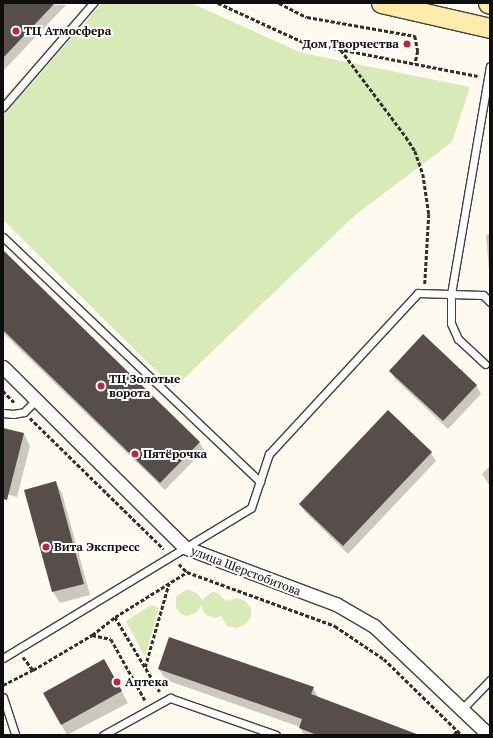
<!DOCTYPE html>
<html>
<head>
<meta charset="utf-8">
<style>
  body { margin:0 }
  #map { position:relative; width:493px; height:738px; overflow:hidden; background:#fffaef; font-family:"PT Serif",serif }
  div>[style] { position:absolute }
  [style*='--x'] { left:calc(var(--x)*1px); top:calc(var(--y)*1px); width:calc(var(--w)*1px); rotate:calc(var(--a)*1deg) }
  .green>* { inset:0; background:#d8eab7 }
  .shadow>* { inset:0; background:#0003 }
  .building>* { inset:0; background:#574d4a }
  .path>* { height:2.5px; margin-top:-1.25px; transform-origin:0; background:repeating-linear-gradient(90deg,#303030 0 4px,transparent 0 6px) }
  .roads { filter:drop-shadow(1px 0 #414141) drop-shadow(-1px 0 #414141) drop-shadow(0 1px #414141) drop-shadow(0 -1px #414141) }
  .lane>* { height:7px; margin:-3.5px; padding:0 3.5px; transform-origin:3.5px; border-radius:3.5px; background:#fff }
  .street>* { height:13px; margin:-6.5px; padding:0 6.5px; transform-origin:6.5px; border-radius:6.5px; background:#fff }
  .secondary>* { height:19px; margin:-9.5px; padding:0 9.5px; transform-origin:9.5px; border-radius:9.5px; background:#ffebaa }
  .dots>* { width:11px; height:11px; translate:-50% -50%; box-sizing:border-box; border:2px solid #fff; border-radius:50% }
  span { translate:-50% -50%; white-space:nowrap; text-align:center; line-height:1.15; -webkit-text-stroke:4px #fff; paint-order:stroke }
  .poi-label { font-size:12px; color:#0e0e0e; font-weight:700 }
  .left { translate:0 -50%; text-align:left }
  .right { translate:-100% -50%; text-align:right }
  .street-label { font-size:12px; color:#0e0e0e }
  .frame { position:absolute; inset:0; border:4px solid #0e0e0e; pointer-events:none }
</style>
</head>
<body>
<div id="map">
  <div class="green">
    <div style="clip-path:polygon(102px 3px,191px 3px,302px 53px,470px 87px,452px 142px,354px 216px,174px 388px,3px 220px,3px 116px)"></div>
    <div style="clip-path:polygon(188px 589px,198px 594px,202px 600px,212px 592px,218px 593px,226px 601px,237px 598px,245px 601px,251px 608px,251px 617px,246px 624px,236px 628px,227px 626px,221px 616px,215px 618px,206px 615px,201px 606px,196px 613px,187px 616px,181px 614px,176px 608px,176px 596px)"></div>
    <div style="clip-path:polygon(151px 605px,159px 608px,145px 657px,126px 621px)"></div>
  </div>
  <div class="shadow">
    <div style="clip-path:polygon(3px 3px,66px 5px,3px 71px)"></div>
    <div style="clip-path:polygon(490px 234px,490px 281px,486px 235px)"></div>
    <div style="clip-path:polygon(3px 252px,199px 442px,204px 450px,165px 490px,3px 333px)"></div>
    <div style="clip-path:polygon(390px 371px,476px 385px,481px 394px,448px 429px,395px 379px)"></div>
    <div style="clip-path:polygon(3px 429px,24px 434px,30px 446px,17px 497px,3px 493px)"></div>
    <div style="clip-path:polygon(431px 453px,436px 461px,348px 554px,305px 512px,300px 504px)"></div>
    <div style="clip-path:polygon(490px 466px,490px 486px,482px 474px)"></div>
    <div style="clip-path:polygon(55px 482px,62px 493px,90px 595px,60px 603px,53px 592px,26px 490px)"></div>
    <div style="clip-path:polygon(104px 660px,128px 703px,67px 735px,44px 693px)"></div>
    <div style="clip-path:polygon(159px 669px,313px 688px,319px 698px,420px 735px,304px 735px,300px 727px,166px 680px)"></div>
  </div>
  <div class="building">
    <div style="clip-path:polygon(3px 3px,55px 3px,3px 58px)"></div>
    <div style="clip-path:polygon(3px 250px,200px 442px,160px 483px,3px 330px)"></div>
    <div style="clip-path:polygon(423px 334px,477px 385px,443px 421px,389px 371px)"></div>
    <div style="clip-path:polygon(388px 410px,432px 452px,343px 546px,299px 504px)"></div>
    <div style="clip-path:polygon(3px 428px,24px 433px,7px 500px,3px 499px)"></div>
    <div style="clip-path:polygon(56px 481px,84px 584px,52px 592px,24px 490px)"></div>
    <div style="clip-path:polygon(169px 637px,314px 687px,311px 694px,419px 735px,317px 735px,299px 728px,302px 719px,158px 669px)"></div>
    <div style="clip-path:polygon(104px 659px,122px 691px,61px 725px,43px 693px)"></div>
  </div>
  <div class="path">
    <div style="--x:218;--y:3;--w:94;--a:24.6"></div>
    <div style="--x:303;--y:42;--w:178;--a:11"></div>
    <div style="--x:279;--y:3;--w:31;--a:27"></div>
    <div style="--x:307;--y:17;--w:110;--a:10"></div>
    <div style="--x:415;--y:36;--w:15;--a:79"></div>
    <div style="--x:418;--y:51;--w:13;--a:103"></div>
    <div style="--x:341;--y:50;--w:109;--a:53.2"></div>
    <div style="--x:406;--y:137;--w:17;--a:57"></div>
    <div style="--x:415;--y:151;--w:24;--a:71"></div>
    <div style="--x:423;--y:174;--w:40;--a:81.5"></div>
    <div style="--x:429;--y:214;--w:70;--a:93.3"></div>
    <div style="--x:3;--y:391;--w:17;--a:45"></div>
    <div style="--x:30;--y:418;--w:187;--a:44.4"></div>
    <div style="--x:179;--y:564;--w:11;--a:45"></div>
    <div style="--x:187;--y:572;--w:158;--a:20"></div>
    <div style="--x:335;--y:626;--w:59;--a:34"></div>
    <div style="--x:384;--y:659;--w:109;--a:44.3"></div>
    <div style="--x:115;--y:617;--w:87;--a:59"></div>
    <div style="--x:92;--y:635;--w:29;--a:-38"></div>
    <div style="--x:115;--y:617;--w:85;--a:-32"></div>
    <div style="--x:23;--y:657;--w:16;--a:52"></div>
    <div style="--x:33;--y:670;--w:69;--a:-30.7"></div>
    <div style="--x:92;--y:635;--w:19;--a:12"></div>
    <div style="--x:111;--y:639;--w:70;--a:60.9"></div>
    <div style="--x:145;--y:667;--w:87;--a:-74.1"></div>
    <div style="--x:3;--y:685;--w:34;--a:-27"></div>
    <div style="--x:454;--y:735;--w:6;--a:-59"></div>
  </div>
  <div class="roads">
    <div class="lane">
      <div style="--x:3;--y:107;--w:138;--a:-49.1"></div>
      <div style="--x:3;--y:237;--w:355;--a:43.6"></div>
      <div style="--x:485;--y:364;--w:37;--a:-137"></div>
      <div style="--x:458;--y:339;--w:17;--a:-114"></div>
      <div style="--x:451;--y:323;--w:29;--a:-90"></div>
      <div style="--x:451;--y:294;--w:231;--a:-80.3"></div>
      <div style="--x:3;--y:413;--w:10;--a:6"></div>
      <div style="--x:13;--y:414;--w:11;--a:-10"></div>
      <div style="--x:24;--y:412;--w:17;--a:-45"></div>
      <div style="--x:3;--y:658;--w:290;--a:-31.2"></div>
      <div style="--x:251;--y:508;--w:57;--a:-71.6"></div>
      <div style="--x:269;--y:454;--w:219;--a:-47.2"></div>
      <div style="--x:418;--y:293;--w:65;--a:1.8"></div>
      <div style="--x:483;--y:295;--w:10;--a:45"></div>
      <div style="--x:3;--y:697;--w:40;--a:72"></div>
      <div style="--x:466;--y:705;--w:35;--a:-46"></div>
      <div style="--x:103;--y:735;--w:77;--a:-28.9"></div>
      <div style="--x:170;--y:698;--w:112;--a:19.2"></div>
    </div>
    <div class="street">
      <div style="--x:3;--y:367;--w:255;--a:44.8"></div>
      <div style="--x:184;--y:547;--w:162;--a:20.6"></div>
      <div style="--x:336;--y:604;--w:44;--a:30.1"></div>
      <div style="--x:374;--y:626;--w:158;--a:43.5"></div>
    </div>
    <div class="secondary">
      <div style="--x:381;--y:3;--w:112;--a:12.9"></div>
      <div style="--x:488;--y:3;--w:2;--a:27"></div>
    </div>
  </div>
  <div class="dots">
    <div style="left:16px;top:31px;background:#c1233e"></div>
    <div style="left:407px;top:44px;background:#c1233e"></div>
    <div style="left:101px;top:386px;background:#c1233e"></div>
    <div style="left:135px;top:454px;background:#c1233e"></div>
    <div style="left:46px;top:547px;background:#c1233e"></div>
    <div style="left:117px;top:682px;background:#c1233e"></div>
  </div>
  <div class="poi-label">
    <span class="left" style="left:24px;top:31px">ТЦ Атмосфера</span>
    <span class="right" style="left:399px;top:44px">Дом Творчества</span>
    <span class="left" style="left:109px;top:386px">ТЦ Золотые<br>ворота</span>
    <span class="left" style="left:143px;top:454px">Пятёрочка</span>
    <span class="left" style="left:54px;top:547px">Вита Экспресс</span>
    <span class="left" style="left:125px;top:682px">Аптека</span>
  </div>
  <div class="street-label">
    <span style="left:246px;top:571px;rotate:21deg">улица Шерстобитова</span>
  </div>
  <div class="frame"></div>
</div>
</body>
</html>
